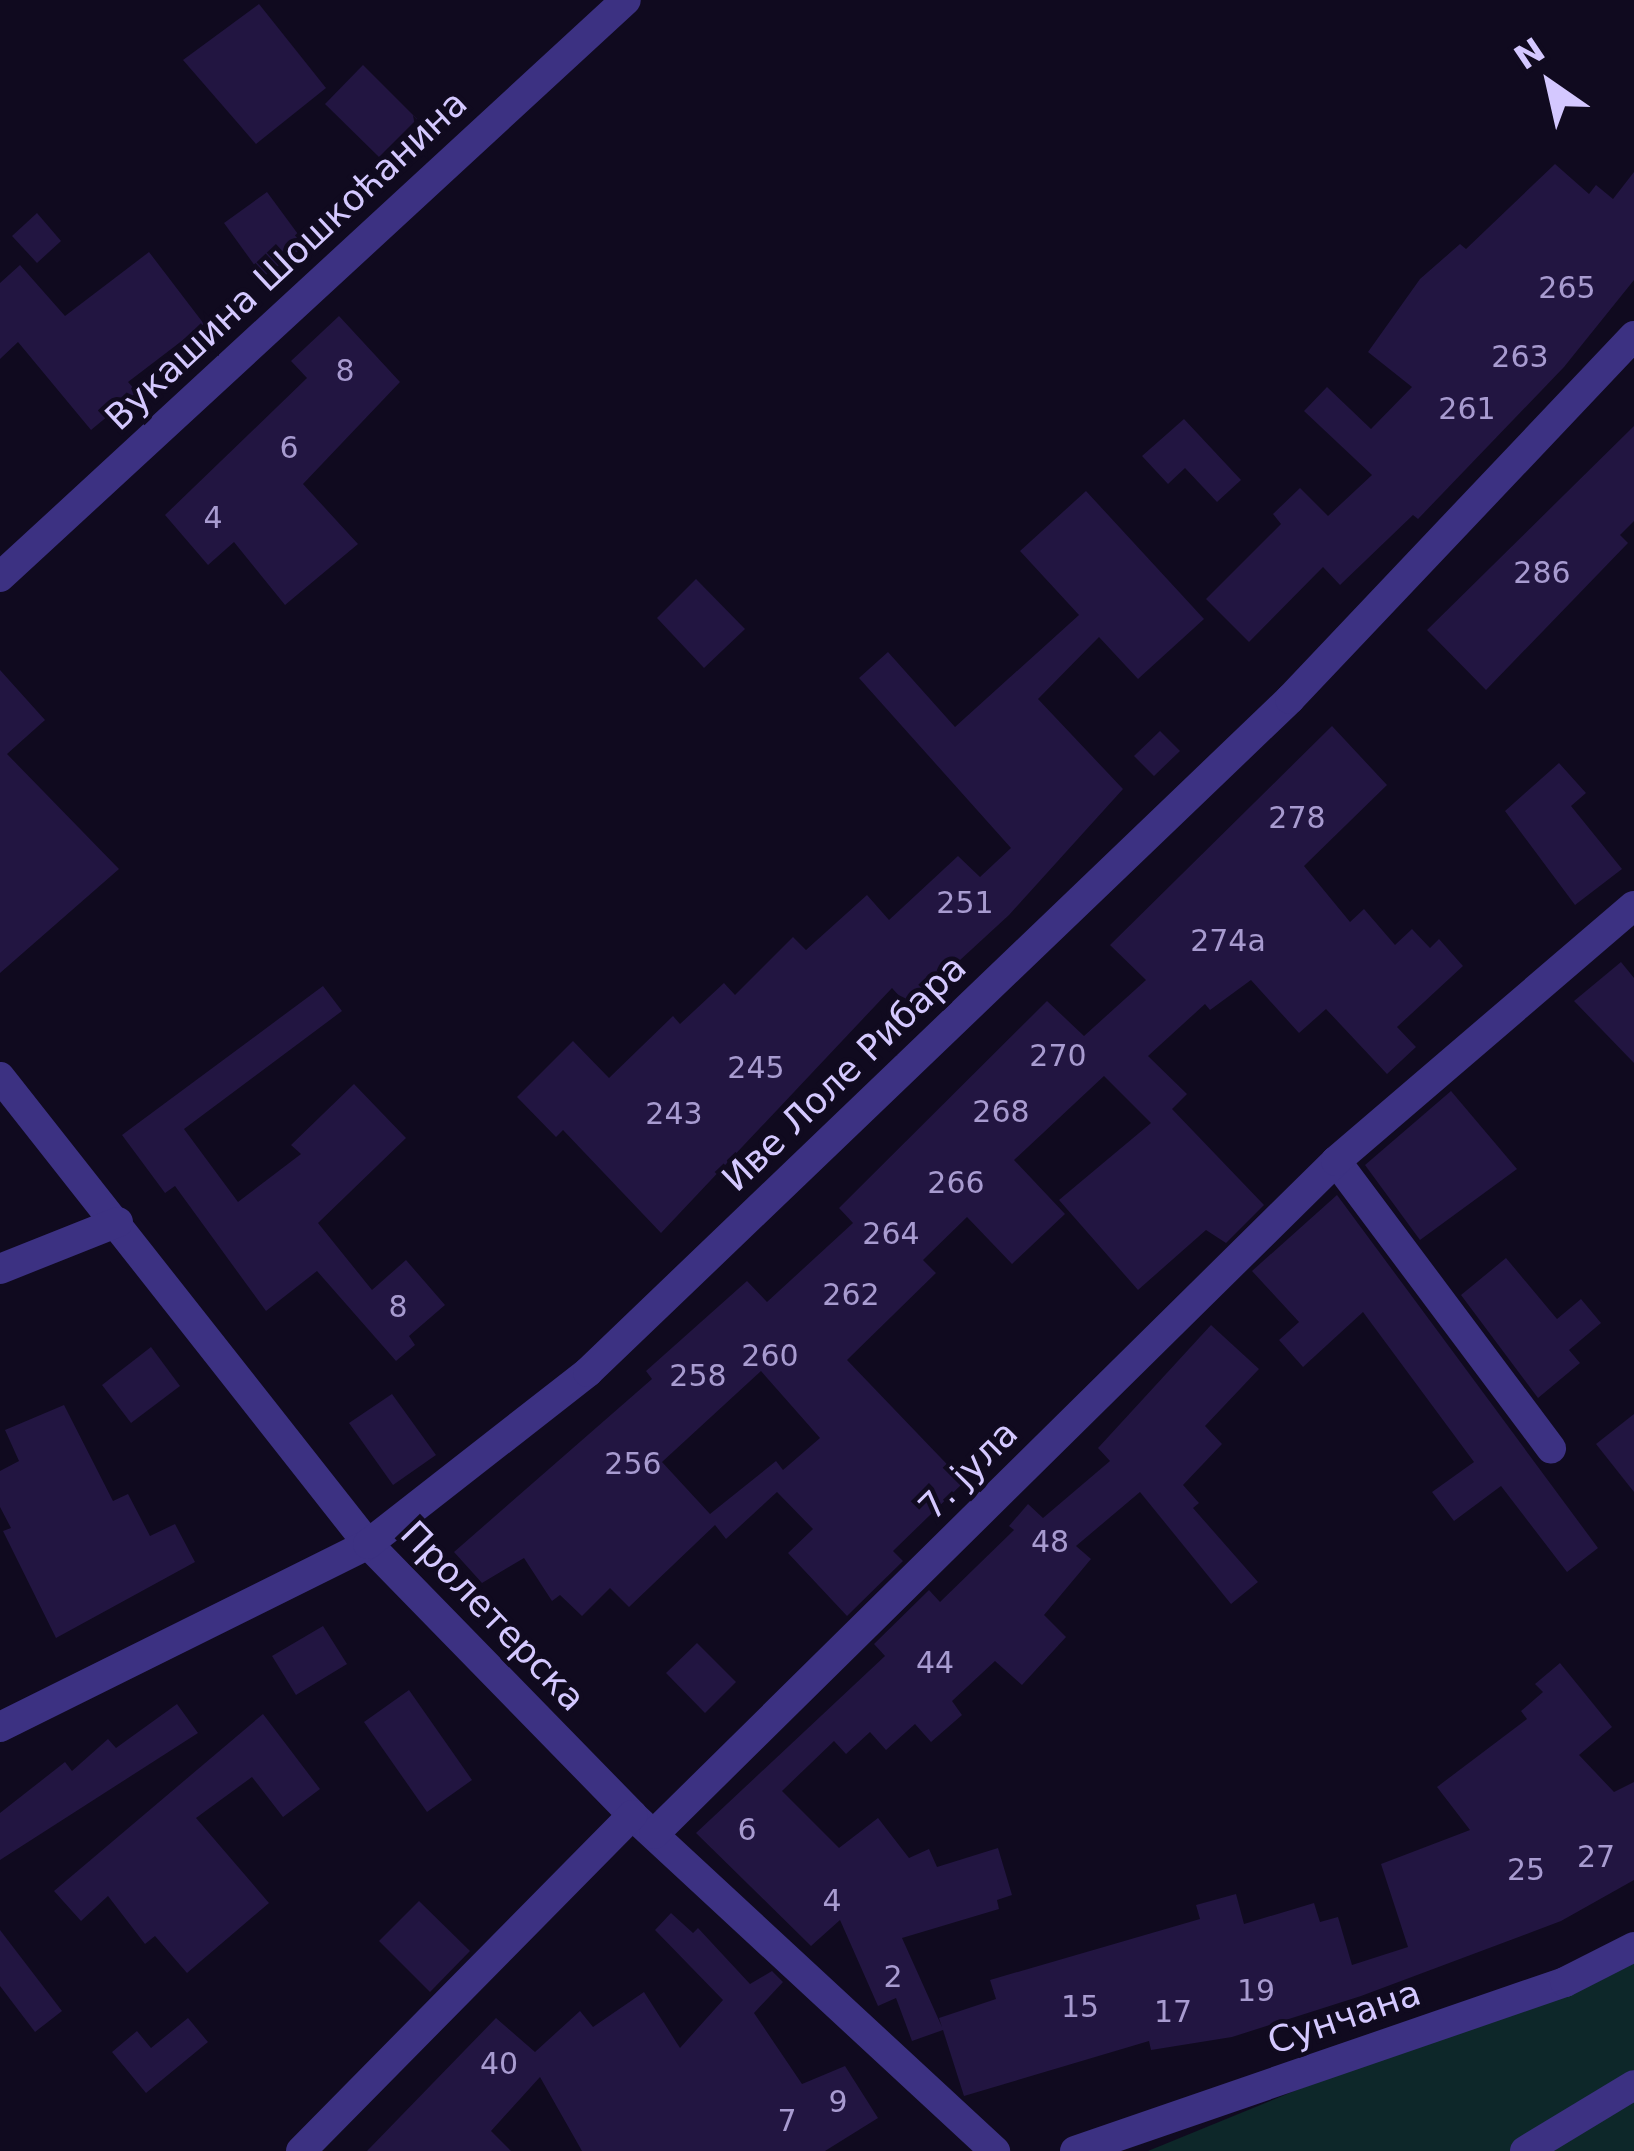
<!DOCTYPE html>
<html>
<head>
<meta charset="utf-8">
<style>
  body { margin:0 }
  #map { position:relative; width:1634px; height:2151px; overflow:hidden; background:#100a1f; font-family:"DejaVu Sans",sans-serif }
  div>[style] { position:absolute }
  [style*='--x'] { left:calc(var(--x)*1px); top:calc(var(--y)*1px); width:calc(var(--w)*1px); rotate:calc(var(--a)*1deg) }
  .green>* { inset:0; background:#0d2729 }
  .building>* { inset:0; background:#221541 }
  .minor>* { height:30px; margin:-15px; padding:0 15px; transform-origin:15px; border-radius:15px; background:#3c3182 }
  span { translate:-50% -50%; white-space:nowrap; text-align:center; line-height:1.15; -webkit-text-stroke:9px #100a1f; paint-order:stroke }
  .number-label { font-size:30px; color:#a89bd0 }
  .number-label span { -webkit-text-stroke-width:0 }
  .street-label { font-size:36px; color:#d4c8ff }
  .north { position:absolute; left:1490px; top:24px; width:120px; height:120px; -webkit-text-stroke:9px #100a1f; paint-order:stroke; rotate:326deg; font-size:33px; font-weight:700; line-height:48px; text-align:center; color:#d4c8ff }
  .north::after { content:''; display:block; margin:auto; width:42px; height:54px; background:#d4c8ff; clip-path:polygon(50% 0,100% 100%,50% 72%,0 100%) }
</style>
</head>
<body>
<div id="map">
  <div class="green">
    <div style="clip-path:polygon(1634px 1952px,1634px 2151px,1148px 2151px)"></div>
  </div>
  <div class="building">
    <div style="clip-path:polygon(259px 4px,326px 88px,256px 144px,183px 60px)"></div>
    <div style="clip-path:polygon(363px 65px,417px 119px,379px 157px,325px 104px)"></div>
    <div style="clip-path:polygon(1555px 164px,1589px 194px,1596px 185px,1613px 199px,1634px 172px,1634px 280px,1564px 367px,1418px 519px,1413px 515px,1340px 585px,1323px 567px,1249px 642px,1206px 599px,1281px 524px,1273px 514px,1300px 488px,1328px 516px,1372px 475px,1304px 411px,1327px 387px,1371px 429px,1412px 387px,1368px 352px,1420px 279px,1460px 244px,1466px 249px)"></div>
    <div style="clip-path:polygon(267px 192px,306px 245px,263px 277px,224px 223px)"></div>
    <div style="clip-path:polygon(37px 213px,61px 241px,37px 263px,12px 236px)"></div>
    <div style="clip-path:polygon(149px 252px,204px 324px,128px 382px,137px 392px,91px 430px,18px 342px,0 359px,0 283px,20px 265px,65px 316px)"></div>
    <div style="clip-path:polygon(339px 316px,400px 382px,303px 484px,358px 544px,285px 605px,234px 542px,208px 565px,165px 515px,307px 378px,291px 361px)"></div>
    <div style="clip-path:polygon(1184px 419px,1241px 480px,1217px 502px,1185px 468px,1168px 484px,1142px 456px)"></div>
    <div style="clip-path:polygon(1634px 426px,1634px 521px,1620px 535px,1628px 543px,1486px 690px,1427px 630px)"></div>
    <div style="clip-path:polygon(1086px 491px,1204px 619px,1138px 679px,1099px 637px,1038px 699px,1123px 789px,1009px 915px,909px 1007px,892px 988px,661px 1233px,563px 1130px,556px 1137px,517px 1097px,573px 1041px,609px 1078px,673px 1016px,680px 1024px,724px 983px,735px 995px,793px 937px,806px 950px,867px 895px,889px 920px,958px 856px,980px 877px,1011px 848px,859px 678px,888px 652px,955px 727px,1079px 615px,1020px 551px)"></div>
    <div style="clip-path:polygon(696px 579px,745px 629px,704px 668px,657px 618px)"></div>
    <div style="clip-path:polygon(0 670px,45px 720px,7px 754px,119px 869px,0 973px)"></div>
    <div style="clip-path:polygon(evenodd,1332px 726px,1387px 785px,1304px 866px,1350px 922px,1364px 909px,1395px 945px,1412px 929px,1430px 948px,1439px 939px,1463px 966px,1397px 1027px,1416px 1047px,1387px 1074px,1326px 1009px,1299px 1033px,1251px 980px,1210px 1010px,1205px 1004px,1148px 1056px,1187px 1094px,1172px 1109px,1264px 1205px,1226px 1243px,1206px 1230px,1138px 1290px,1059px 1200px,1151px 1123px,1104px 1076px,1014px 1160px,1065px 1214px,1012px 1264px,967px 1217px,923px 1260px,936px 1273px,847px 1360px,964px 1482px,893px 1551px,903px 1561px,847px 1616px,788px 1553px,813px 1529px,777px 1492px,726px 1539px,715px 1525px,629px 1607px,610px 1588px,582px 1616px,560px 1595px,552px 1601px,524px 1558px,482px 1583px,454px 1552px,652px 1379px,646px 1371px,747px 1281px,767px 1302px,853px 1223px,839px 1208px,1047px 1001px,1084px 1036px,1146px 980px,1110px 945px,1332px 726px,761px 1371px,820px 1438px,783px 1470px,776px 1461px,710px 1514px,662px 1462px,761px 1371px)"></div>
    <div style="clip-path:polygon(1160px 731px,1180px 751px,1154px 776px,1134px 756px)"></div>
    <div style="clip-path:polygon(1559px 763px,1586px 793px,1571px 806px,1622px 869px,1575px 905px,1505px 811px)"></div>
    <div style="clip-path:polygon(1621px 962px,1634px 978px,1634px 1063px,1574px 1001px)"></div>
    <div style="clip-path:polygon(323px 986px,342px 1011px,184px 1129px,238px 1202px,301px 1154px,291px 1145px,354px 1084px,406px 1138px,318px 1223px,372px 1290px,406px 1260px,445px 1305px,409px 1336px,415px 1345px,396px 1361px,317px 1271px,266px 1311px,175px 1186px,165px 1193px,122px 1135px)"></div>
    <div style="clip-path:polygon(1451px 1091px,1517px 1169px,1420px 1240px,1365px 1165px)"></div>
    <div style="clip-path:polygon(1337px 1195px,1598px 1548px,1567px 1572px,1501px 1486px,1454px 1521px,1432px 1492px,1474px 1462px,1363px 1312px,1303px 1367px,1279px 1340px,1299px 1322px,1252px 1271px)"></div>
    <div style="clip-path:polygon(1506px 1258px,1557px 1319px,1581px 1299px,1601px 1323px,1569px 1350px,1580px 1363px,1538px 1398px,1461px 1295px)"></div>
    <div style="clip-path:polygon(1211px 1325px,1259px 1369px,1205px 1426px,1222px 1444px,1183px 1485px,1199px 1503px,1193px 1508px,1258px 1582px,1231px 1604px,1140px 1492px,1076px 1546px,1091px 1559px,1044px 1615px,1066px 1637px,1022px 1685px,995px 1661px,952px 1701px,962px 1715px,931px 1742px,915px 1724px,886px 1750px,870px 1732px,846px 1754px,834px 1741px,782px 1791px,839px 1848px,878px 1818px,909px 1858px,929px 1849px,937px 1867px,998px 1848px,1012px 1895px,997px 1900px,999px 1909px,902px 1938px,942px 2027px,939px 2018px,996px 1999px,990px 1980px,1200px 1919px,1196px 1905px,1236px 1894px,1244px 1924px,1314px 1903px,1320px 1922px,1338px 1917px,1352px 1965px,1408px 1947px,1381px 1864px,1470px 1830px,1437px 1787px,1527px 1719px,1521px 1711px,1543px 1692px,1535px 1684px,1560px 1663px,1612px 1727px,1579px 1755px,1614px 1792px,1634px 1782px,1634px 1880px,1561px 1921px,1361px 1996px,1232px 2037px,1151px 2050px,1149px 2041px,964px 2096px,943px 2030px,912px 2041px,896px 1998px,878px 2006px,840px 1920px,811px 1946px,696px 1833px,885px 1656px,874px 1644px,929px 1590px,940px 1602px,1014px 1530px,1009px 1526px,1028px 1504px,1043px 1518px,1110px 1461px,1098px 1448px)"></div>
    <div style="clip-path:polygon(151px 1347px,180px 1386px,131px 1423px,102px 1385px)"></div>
    <div style="clip-path:polygon(392px 1394px,436px 1455px,393px 1485px,349px 1423px)"></div>
    <div style="clip-path:polygon(64px 1405px,113px 1501px,128px 1494px,150px 1536px,175px 1524px,195px 1562px,56px 1638px,3px 1531px,11px 1528px,0 1507px,0 1471px,19px 1461px,5px 1430px)"></div>
    <div style="clip-path:polygon(1634px 1414px,1634px 1492px,1596px 1444px)"></div>
    <div style="clip-path:polygon(323px 1626px,347px 1664px,296px 1695px,272px 1656px)"></div>
    <div style="clip-path:polygon(697px 1643px,736px 1682px,705px 1713px,666px 1673px)"></div>
    <div style="clip-path:polygon(409px 1690px,472px 1780px,427px 1812px,364px 1722px)"></div>
    <div style="clip-path:polygon(177px 1704px,198px 1733px,0 1860px,0 1813px,65px 1762px,72px 1771px,108px 1739px,116px 1748px)"></div>
    <div style="clip-path:polygon(263px 1714px,320px 1789px,283px 1817px,252px 1777px,196px 1818px,269px 1903px,187px 1973px,155px 1936px,145px 1944px,108px 1896px,81px 1921px,54px 1891px)"></div>
    <div style="clip-path:polygon(419px 1901px,470px 1951px,430px 1992px,379px 1941px)"></div>
    <div style="clip-path:polygon(671px 1913px,693px 1933px,698px 1928px,750px 1984px,772px 1971px,783px 1982px,754px 2013px,802px 2084px,845px 2066px,878px 2118px,825px 2151px,582px 2151px,540px 2077px,491px 2131px,511px 2151px,367px 2151px,496px 2018px,535px 2052px,580px 2011px,593px 2027px,644px 1992px,680px 2048px,723px 2000px,655px 1930px)"></div>
    <div style="clip-path:polygon(0 1930px,62px 2011px,35px 2032px,0 1986px)"></div>
    <div style="clip-path:polygon(188px 2018px,208px 2042px,146px 2093px,112px 2052px,137px 2031px,151px 2048px)"></div>
  </div>
  <div class="minor">
    <div style="--x:0;--y:577;--w:851;--a:-42.67"></div>
    <div style="--x:0;--y:1077;--w:595;--a:51.76"></div>
    <div style="--x:368;--y:1544;--w:378;--a:45.7"></div>
    <div style="--x:632;--y:1815;--w:495;--a:42.8"></div>
    <div style="--x:1336;--y:1161;--w:359;--a:53.2"></div>
    <div style="--x:0;--y:1269;--w:127;--a:-21.7"></div>
    <div style="--x:0;--y:1727;--w:411;--a:-26.4"></div>
    <div style="--x:368;--y:1544;--w:279;--a:-38"></div>
    <div style="--x:588;--y:1372;--w:972;--a:-43.79"></div>
    <div style="--x:1290;--y:699;--w:500;--a:-46.54"></div>
    <div style="--x:654;--y:1834;--w:958;--a:-44.62"></div>
    <div style="--x:1336;--y:1161;--w:392;--a:-40.6"></div>
    <div style="--x:301;--y:2151;--w:472;--a:-45.4"></div>
    <div style="--x:1075;--y:2151;--w:518;--a:-19.03"></div>
    <div style="--x:1565;--y:1982;--w:77;--a:-26.9"></div>
    <div style="--x:1525;--y:2151;--w:127;--a:-31.2"></div>
  </div>
  <div class="number-label">
    <span style="left:1567px;top:288px">265</span>
    <span style="left:1520px;top:357px">263</span>
    <span style="left:345px;top:371px">8</span>
    <span style="left:1467px;top:409px">261</span>
    <span style="left:289px;top:448px">6</span>
    <span style="left:213px;top:518px">4</span>
    <span style="left:1542px;top:573px">286</span>
    <span style="left:1297px;top:818px">278</span>
    <span style="left:965px;top:903px">251</span>
    <span style="left:1228px;top:941px">274a</span>
    <span style="left:1058px;top:1056px">270</span>
    <span style="left:756px;top:1068px">245</span>
    <span style="left:1001px;top:1112px">268</span>
    <span style="left:674px;top:1114px">243</span>
    <span style="left:956px;top:1183px">266</span>
    <span style="left:891px;top:1234px">264</span>
    <span style="left:851px;top:1295px">262</span>
    <span style="left:398px;top:1307px">8</span>
    <span style="left:770px;top:1356px">260</span>
    <span style="left:698px;top:1376px">258</span>
    <span style="left:633px;top:1464px">256</span>
    <span style="left:1050px;top:1542px">48</span>
    <span style="left:935px;top:1663px">44</span>
    <span style="left:747px;top:1830px">6</span>
    <span style="left:1596px;top:1857px">27</span>
    <span style="left:1526px;top:1870px">25</span>
    <span style="left:832px;top:1901px">4</span>
    <span style="left:893px;top:1977px">2</span>
    <span style="left:1256px;top:1991px">19</span>
    <span style="left:1080px;top:2007px">15</span>
    <span style="left:1173px;top:2012px">17</span>
    <span style="left:499px;top:2064px">40</span>
    <span style="left:838px;top:2102px">9</span>
    <span style="left:787px;top:2121px">7</span>
  </div>
  <div class="street-label">
    <span style="left:286px;top:260px;rotate:-43deg">Вукашина Шошкоћанина</span>
    <span style="left:844px;top:1073px;rotate:-44deg">Иве Лоле Рибара</span>
    <span style="left:968px;top:1470px;rotate:-45deg">7. јула</span>
    <span style="left:493px;top:1616px;rotate:46deg">Пролетерска</span>
    <span style="left:1344px;top:2017px;rotate:-19deg">Сунчана</span>
  </div>
  <div class="north">N</div>
</div>
</body>
</html>
